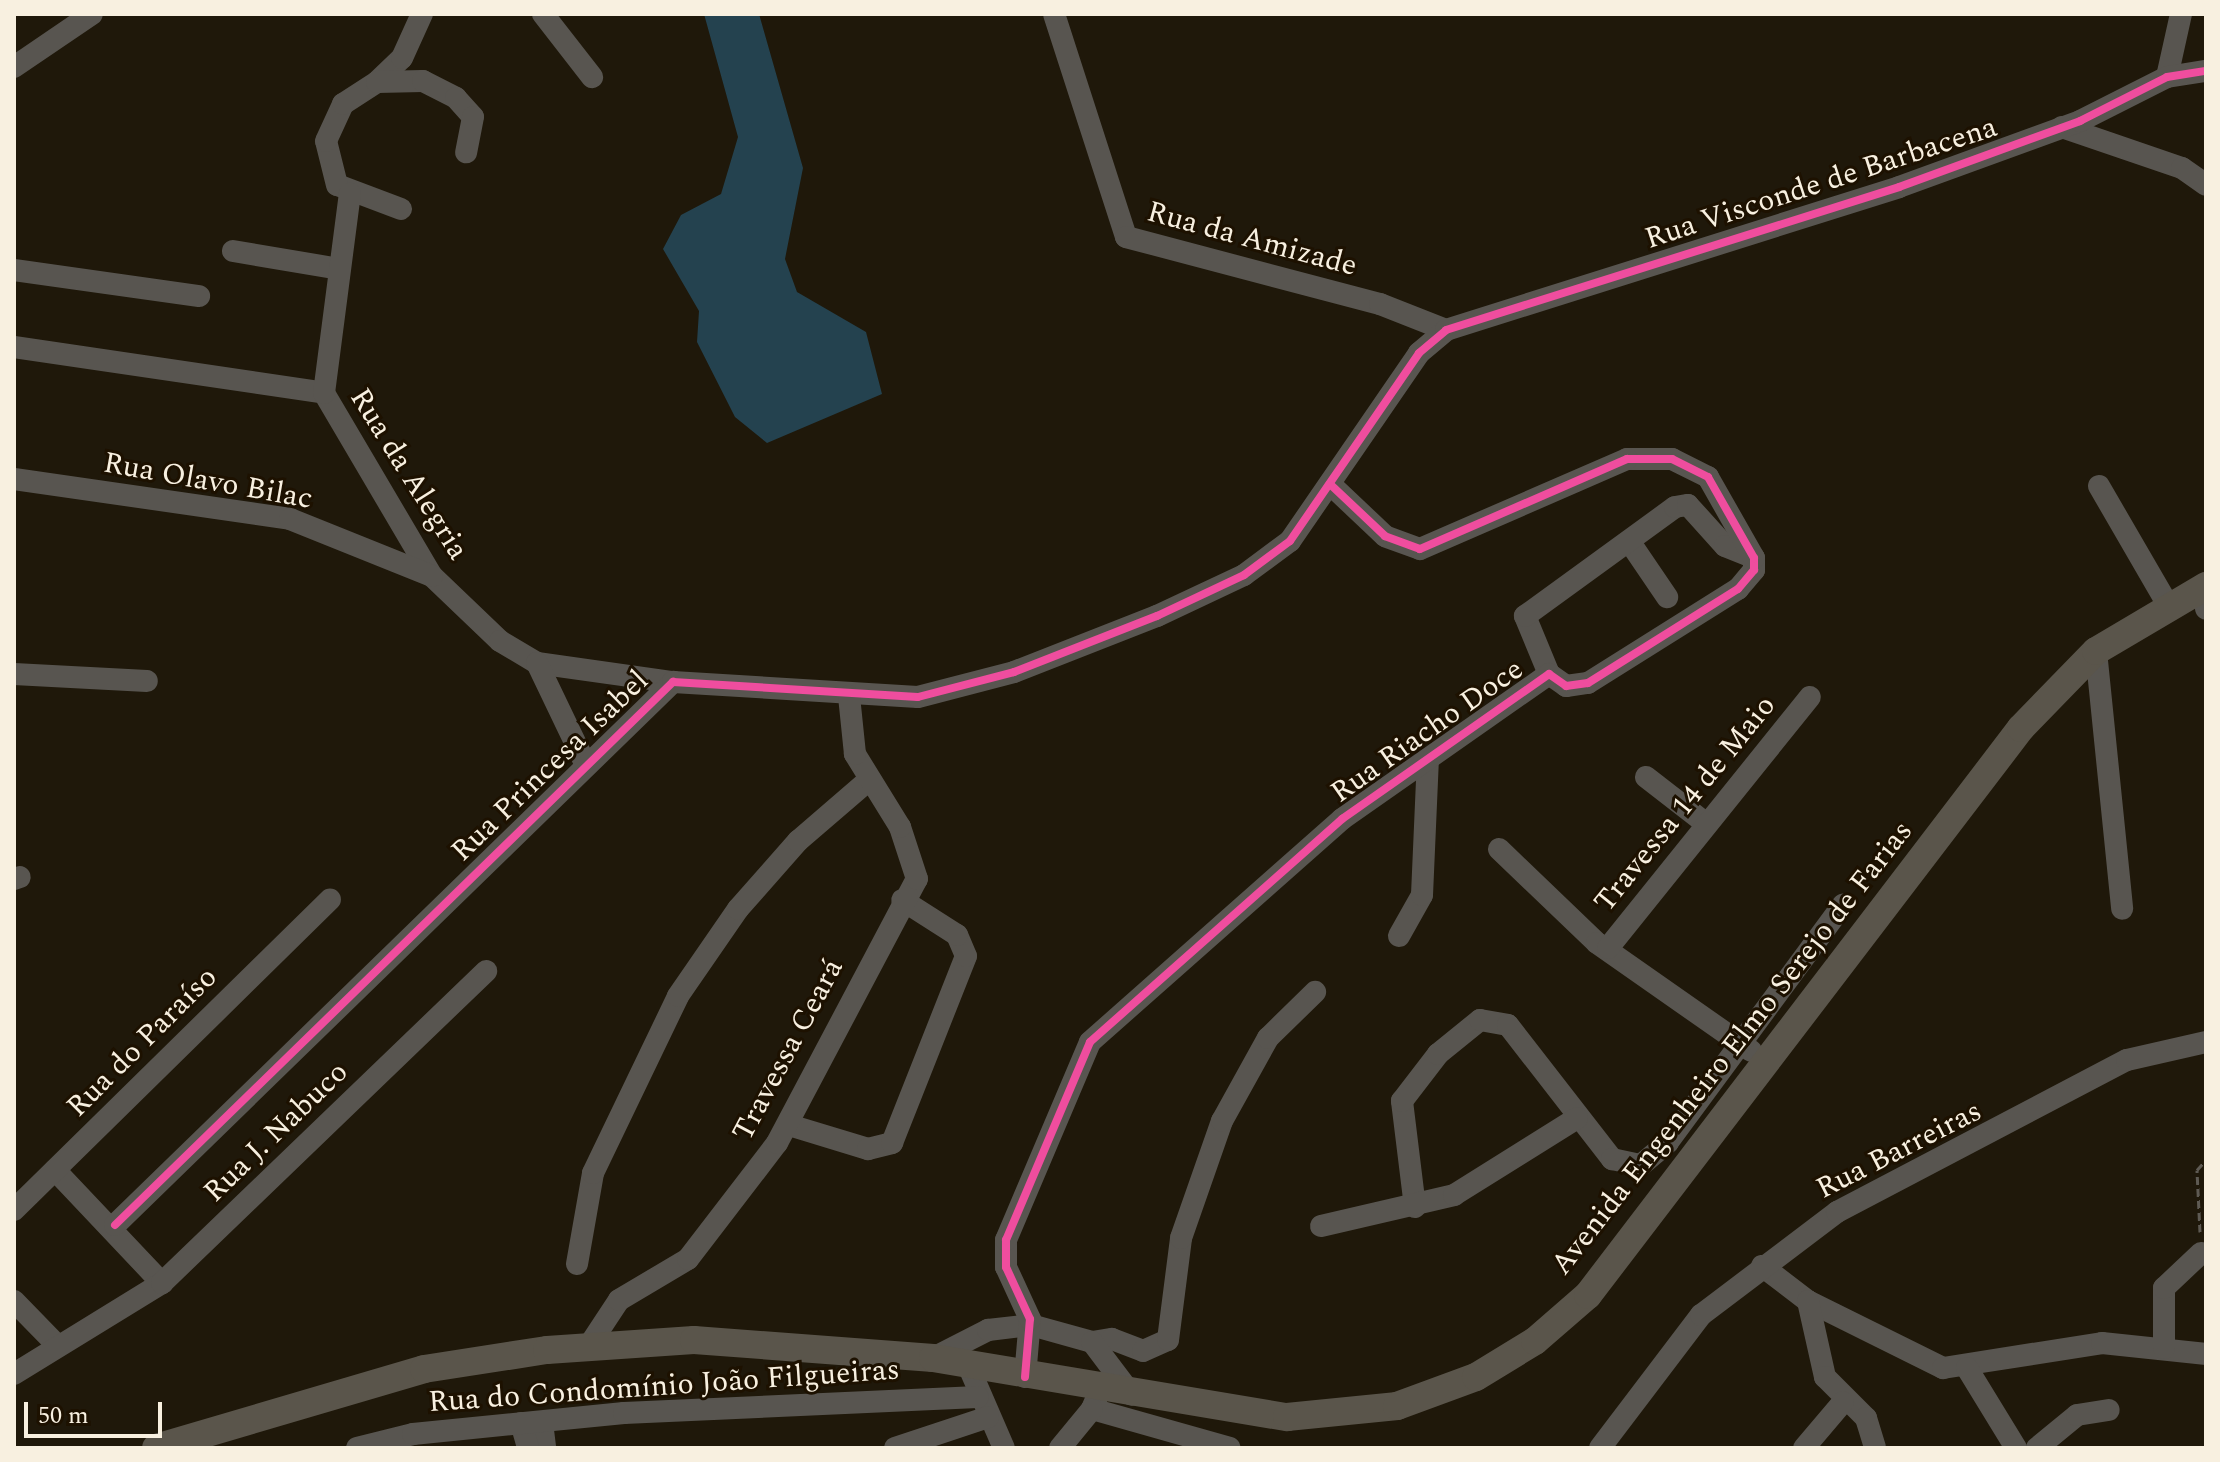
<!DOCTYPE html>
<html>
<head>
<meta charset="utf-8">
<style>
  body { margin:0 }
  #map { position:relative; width:2220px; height:1462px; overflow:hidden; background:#1f180a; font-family:Spectral,serif }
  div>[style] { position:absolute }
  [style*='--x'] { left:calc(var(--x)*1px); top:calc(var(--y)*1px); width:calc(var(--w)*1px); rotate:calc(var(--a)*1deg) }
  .water>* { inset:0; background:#24424f }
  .path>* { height:3px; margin-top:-1.5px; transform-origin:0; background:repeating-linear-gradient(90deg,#5e5a53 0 8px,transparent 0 12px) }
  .minor>* { height:22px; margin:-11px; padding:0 11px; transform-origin:11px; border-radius:11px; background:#585550 }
  .major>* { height:28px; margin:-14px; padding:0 14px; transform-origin:14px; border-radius:14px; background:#5a554b }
  .cycleway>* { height:8px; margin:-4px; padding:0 4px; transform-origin:4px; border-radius:4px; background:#ef4d9e }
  span { translate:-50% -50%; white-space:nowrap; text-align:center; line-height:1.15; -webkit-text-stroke:6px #1d1100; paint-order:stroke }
  .street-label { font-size:30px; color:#f8f0e0 }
  .frame { position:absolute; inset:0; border:16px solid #f8f0e0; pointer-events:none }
  .scale { position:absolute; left:24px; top:1402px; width:138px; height:36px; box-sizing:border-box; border:4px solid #f8f0e0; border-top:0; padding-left:10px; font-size:24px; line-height:28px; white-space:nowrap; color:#f8f0e0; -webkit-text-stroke:6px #1d1100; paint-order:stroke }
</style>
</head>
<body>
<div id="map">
  <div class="water">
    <div style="clip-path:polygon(704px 14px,759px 14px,803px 168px,785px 259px,797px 292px,866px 332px,882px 394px,767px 443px,735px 417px,697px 342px,699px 311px,663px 249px,681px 215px,721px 194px,738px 137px)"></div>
  </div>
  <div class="path">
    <div style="--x:2200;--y:1232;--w:62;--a:-92.8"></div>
    <div style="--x:2197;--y:1170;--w:13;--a:-48"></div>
  </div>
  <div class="minor">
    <div style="--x:543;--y:14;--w:80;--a:52.1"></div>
    <div style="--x:1054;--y:14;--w:234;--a:72.1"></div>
    <div style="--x:1126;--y:237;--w:263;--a:14.8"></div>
    <div style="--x:1380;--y:304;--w:71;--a:21.5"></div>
    <div style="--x:14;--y:67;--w:94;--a:-34.2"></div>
    <div style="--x:2167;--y:77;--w:65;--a:-77.5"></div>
    <div style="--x:378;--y:81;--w:33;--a:-44"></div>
    <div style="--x:402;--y:58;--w:48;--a:-65.6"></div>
    <div style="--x:2062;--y:127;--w:127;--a:18.9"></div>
    <div style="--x:2182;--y:168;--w:29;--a:35"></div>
    <div style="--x:401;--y:209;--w:68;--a:-159.4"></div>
    <div style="--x:337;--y:185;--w:45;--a:-104"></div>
    <div style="--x:326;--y:141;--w:41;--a:-65.3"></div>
    <div style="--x:343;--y:104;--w:40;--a:-32.9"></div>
    <div style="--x:377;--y:82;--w:46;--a:-1.2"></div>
    <div style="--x:423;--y:81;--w:37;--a:27"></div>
    <div style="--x:456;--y:98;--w:25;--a:48"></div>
    <div style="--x:473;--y:117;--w:36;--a:101"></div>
    <div style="--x:233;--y:251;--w:108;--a:9.6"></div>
    <div style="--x:14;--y:270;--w:187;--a:8"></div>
    <div style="--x:14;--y:347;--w:313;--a:8.4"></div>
    <div style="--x:324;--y:393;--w:212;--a:59.5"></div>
    <div style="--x:432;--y:576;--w:94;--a:43.7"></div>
    <div style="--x:500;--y:641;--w:43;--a:30.7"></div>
    <div style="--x:537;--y:663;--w:137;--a:8"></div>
    <div style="--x:324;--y:393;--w:201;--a:-82.6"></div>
    <div style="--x:14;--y:479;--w:279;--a:8.2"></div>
    <div style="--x:290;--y:519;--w:153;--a:21.9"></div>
    <div style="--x:2099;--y:486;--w:138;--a:59.9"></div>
    <div style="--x:1629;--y:541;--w:68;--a:55.8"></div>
    <div style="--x:2203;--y:587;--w:22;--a:82"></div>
    <div style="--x:2096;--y:651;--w:259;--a:84.2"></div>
    <div style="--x:537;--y:663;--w:111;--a:64.4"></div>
    <div style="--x:14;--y:674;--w:133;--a:3"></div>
    <div style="--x:1549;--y:674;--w:63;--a:-112.5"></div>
    <div style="--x:1525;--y:616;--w:185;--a:-36"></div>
    <div style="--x:1675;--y:507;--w:13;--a:-9"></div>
    <div style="--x:1688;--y:505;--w:55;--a:47.9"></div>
    <div style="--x:1725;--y:546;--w:31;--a:22"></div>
    <div style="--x:1646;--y:777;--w:73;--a:37.8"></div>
    <div style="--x:1499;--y:849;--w:136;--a:43.8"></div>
    <div style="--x:1597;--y:943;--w:188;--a:35"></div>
    <div style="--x:14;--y:879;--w:6;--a:-18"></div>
    <div style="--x:1399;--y:936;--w:47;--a:-60.7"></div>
    <div style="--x:1422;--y:895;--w:135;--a:-87.5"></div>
    <div style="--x:1608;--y:948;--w:322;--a:-51.2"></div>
    <div style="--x:789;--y:1125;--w:83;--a:16.9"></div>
    <div style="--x:868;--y:1149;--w:25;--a:-14"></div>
    <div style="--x:892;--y:1143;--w:201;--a:-68.4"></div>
    <div style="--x:966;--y:956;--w:23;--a:-113"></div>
    <div style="--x:957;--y:935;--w:65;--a:-147.5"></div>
    <div style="--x:55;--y:1170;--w:156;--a:46.6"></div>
    <div style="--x:1415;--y:1207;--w:107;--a:-97"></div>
    <div style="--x:1402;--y:1101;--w:59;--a:-52.5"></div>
    <div style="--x:1438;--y:1054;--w:54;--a:-39"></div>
    <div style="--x:1480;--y:1020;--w:28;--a:10"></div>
    <div style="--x:1508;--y:1025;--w:170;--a:52.2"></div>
    <div style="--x:1612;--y:1159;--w:30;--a:12"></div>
    <div style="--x:1641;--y:1165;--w:35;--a:-40"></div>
    <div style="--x:1668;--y:1142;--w:295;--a:-53.6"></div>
    <div style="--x:14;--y:1210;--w:443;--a:-44.5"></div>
    <div style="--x:115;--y:1225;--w:779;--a:-44.22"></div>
    <div style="--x:673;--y:682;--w:245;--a:3.5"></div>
    <div style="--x:918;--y:697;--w:99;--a:-14.6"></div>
    <div style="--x:1014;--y:672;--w:154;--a:-21.4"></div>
    <div style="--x:1157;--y:616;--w:96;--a:-25.2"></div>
    <div style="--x:1244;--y:575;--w:57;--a:-36.5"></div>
    <div style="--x:1290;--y:541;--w:228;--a:-55.5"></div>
    <div style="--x:1419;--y:353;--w:35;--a:-40"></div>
    <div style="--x:1446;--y:330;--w:475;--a:-17.5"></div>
    <div style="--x:1899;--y:187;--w:193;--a:-20"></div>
    <div style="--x:2080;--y:121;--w:97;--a:-26.8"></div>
    <div style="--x:2167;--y:77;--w:39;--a:-9"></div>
    <div style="--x:1321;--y:1226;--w:137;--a:-13.1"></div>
    <div style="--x:1454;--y:1195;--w:145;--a:-32"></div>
    <div style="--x:577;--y:1264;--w:92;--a:-80"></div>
    <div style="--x:593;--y:1173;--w:196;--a:-64.3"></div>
    <div style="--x:678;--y:996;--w:106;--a:-55.4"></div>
    <div style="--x:738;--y:909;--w:91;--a:-48.6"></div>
    <div style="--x:798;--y:841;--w:94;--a:-40.7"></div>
    <div style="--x:1762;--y:1266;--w:58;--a:37.3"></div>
    <div style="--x:1808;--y:1301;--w:151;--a:26.4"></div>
    <div style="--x:1943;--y:1368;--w:161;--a:-8.9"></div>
    <div style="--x:2102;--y:1343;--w:105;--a:6"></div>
    <div style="--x:14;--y:1301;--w:62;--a:45.7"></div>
    <div style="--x:1808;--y:1301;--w:78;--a:77.4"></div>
    <div style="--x:1825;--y:1377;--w:58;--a:45"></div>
    <div style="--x:1866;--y:1418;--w:31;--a:73"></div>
    <div style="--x:1092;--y:1342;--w:20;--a:-9"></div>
    <div style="--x:1112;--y:1339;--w:33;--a:21"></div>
    <div style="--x:1143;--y:1351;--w:27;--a:-24"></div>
    <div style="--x:1168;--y:1340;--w:103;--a:-82.7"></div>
    <div style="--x:1181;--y:1238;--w:124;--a:-70.7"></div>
    <div style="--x:1222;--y:1121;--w:95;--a:-61"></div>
    <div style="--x:1268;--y:1038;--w:66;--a:-44.4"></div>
    <div style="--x:588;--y:1347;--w:56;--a:-56.6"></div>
    <div style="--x:619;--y:1300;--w:80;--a:-30.7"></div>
    <div style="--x:688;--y:1259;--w:146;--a:-52.5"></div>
    <div style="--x:777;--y:1143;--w:299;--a:-62.1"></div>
    <div style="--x:917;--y:879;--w:55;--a:-108.1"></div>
    <div style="--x:900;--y:827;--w:86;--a:-121.7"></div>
    <div style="--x:855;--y:754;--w:58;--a:-95.9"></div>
    <div style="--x:2164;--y:1348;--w:60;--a:-90"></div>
    <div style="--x:2164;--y:1288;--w:51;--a:-43.4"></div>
    <div style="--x:933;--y:1358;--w:62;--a:-27"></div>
    <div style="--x:988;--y:1330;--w:43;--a:-6.6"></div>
    <div style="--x:1031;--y:1325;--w:63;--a:15.6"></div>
    <div style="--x:1092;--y:1342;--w:66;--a:53"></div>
    <div style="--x:968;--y:1365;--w:90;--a:66.6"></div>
    <div style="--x:1967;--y:1368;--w:94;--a:58.5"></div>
    <div style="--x:14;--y:1374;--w:174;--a:-31.6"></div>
    <div style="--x:162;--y:1283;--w:450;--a:-43.9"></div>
    <div style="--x:1025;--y:1377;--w:58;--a:-85.1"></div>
    <div style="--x:1030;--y:1319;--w:57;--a:-114.8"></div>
    <div style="--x:1006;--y:1267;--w:27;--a:-90"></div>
    <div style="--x:1006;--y:1240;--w:215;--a:-67"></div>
    <div style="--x:1090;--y:1042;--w:337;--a:-41.5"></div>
    <div style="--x:1342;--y:819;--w:253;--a:-35"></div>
    <div style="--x:1549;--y:674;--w:21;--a:35"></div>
    <div style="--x:1566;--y:686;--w:22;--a:-8"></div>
    <div style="--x:1588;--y:683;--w:177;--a:-32.1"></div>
    <div style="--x:1738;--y:589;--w:25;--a:-50"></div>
    <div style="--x:1754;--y:570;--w:12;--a:-90"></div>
    <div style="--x:1754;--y:558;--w:93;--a:-119.6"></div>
    <div style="--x:1708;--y:477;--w:40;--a:-153.4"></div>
    <div style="--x:1672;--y:459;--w:45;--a:180"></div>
    <div style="--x:1627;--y:459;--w:226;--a:156.5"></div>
    <div style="--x:1420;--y:549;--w:37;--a:-160"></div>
    <div style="--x:1385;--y:536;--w:76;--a:-136.6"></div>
    <div style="--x:1100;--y:1390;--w:21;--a:113"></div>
    <div style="--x:1092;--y:1409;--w:143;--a:15.8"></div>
    <div style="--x:542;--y:1422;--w:26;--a:83"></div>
    <div style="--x:521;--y:1423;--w:26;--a:74"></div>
    <div style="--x:357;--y:1448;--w:58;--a:-14"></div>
    <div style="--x:413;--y:1434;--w:212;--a:-5.7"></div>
    <div style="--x:624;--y:1413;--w:354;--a:-2.6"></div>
    <div style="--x:895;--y:1448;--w:98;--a:-18.4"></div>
    <div style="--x:1060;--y:1448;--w:50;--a:-50.6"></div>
    <div style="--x:1600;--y:1448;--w:167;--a:-52.8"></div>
    <div style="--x:1701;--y:1315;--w:171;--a:-37.1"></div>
    <div style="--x:1837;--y:1212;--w:327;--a:-27.7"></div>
    <div style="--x:2127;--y:1060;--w:81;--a:-12.8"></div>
    <div style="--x:1804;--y:1448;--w:60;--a:-49.7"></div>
    <div style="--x:2037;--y:1448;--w:52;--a:-39.5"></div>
    <div style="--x:2077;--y:1415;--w:32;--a:-9"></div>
  </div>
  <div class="major">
    <div style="--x:156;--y:1448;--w:279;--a:-16.4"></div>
    <div style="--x:424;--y:1369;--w:124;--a:-8.8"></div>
    <div style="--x:547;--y:1350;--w:147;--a:-3.9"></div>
    <div style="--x:694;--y:1340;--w:240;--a:4.3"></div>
    <div style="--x:933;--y:1358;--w:359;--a:9.5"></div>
    <div style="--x:1287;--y:1417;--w:111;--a:-5.7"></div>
    <div style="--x:1397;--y:1406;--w:84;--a:-20.2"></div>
    <div style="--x:1476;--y:1377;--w:69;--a:-31.4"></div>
    <div style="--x:1535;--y:1341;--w:70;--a:-41"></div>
    <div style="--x:1588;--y:1295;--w:713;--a:-52.63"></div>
    <div style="--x:2021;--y:728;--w:107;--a:-45.8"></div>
    <div style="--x:2096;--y:651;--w:128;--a:-30.6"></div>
  </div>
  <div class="cycleway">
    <div style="--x:115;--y:1225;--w:779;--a:-44.22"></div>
    <div style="--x:673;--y:682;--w:245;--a:3.5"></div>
    <div style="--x:918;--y:697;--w:99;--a:-14.6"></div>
    <div style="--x:1014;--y:672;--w:154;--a:-21.4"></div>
    <div style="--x:1157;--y:616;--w:96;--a:-25.2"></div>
    <div style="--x:1244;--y:575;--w:57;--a:-36.5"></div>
    <div style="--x:1290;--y:541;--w:228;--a:-55.5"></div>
    <div style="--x:1419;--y:353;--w:35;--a:-40"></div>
    <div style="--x:1446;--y:330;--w:475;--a:-17.5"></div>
    <div style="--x:1899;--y:187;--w:193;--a:-20"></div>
    <div style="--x:2080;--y:121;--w:97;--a:-26.8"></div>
    <div style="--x:2167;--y:77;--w:39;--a:-9"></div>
    <div style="--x:1025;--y:1377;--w:58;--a:-85.1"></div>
    <div style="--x:1030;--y:1319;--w:57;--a:-114.8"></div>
    <div style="--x:1006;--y:1267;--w:27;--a:-90"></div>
    <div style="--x:1006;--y:1240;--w:215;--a:-67"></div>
    <div style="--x:1090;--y:1042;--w:337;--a:-41.5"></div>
    <div style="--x:1342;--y:819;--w:253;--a:-35"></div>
    <div style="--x:1549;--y:674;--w:21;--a:35"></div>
    <div style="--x:1566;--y:686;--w:22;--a:-8"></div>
    <div style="--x:1588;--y:683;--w:177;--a:-32.1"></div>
    <div style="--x:1738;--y:589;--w:25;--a:-50"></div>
    <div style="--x:1754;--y:570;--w:12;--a:-90"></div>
    <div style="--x:1754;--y:558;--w:93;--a:-119.6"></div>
    <div style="--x:1708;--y:477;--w:40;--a:-153.4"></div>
    <div style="--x:1672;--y:459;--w:45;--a:180"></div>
    <div style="--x:1627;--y:459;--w:226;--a:156.5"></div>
    <div style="--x:1420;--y:549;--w:37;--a:-160"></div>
    <div style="--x:1385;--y:536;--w:76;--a:-136.6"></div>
  </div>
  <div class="street-label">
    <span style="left:1821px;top:183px;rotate:-18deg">Rua Visconde de Barbacena</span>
    <span style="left:1252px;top:239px;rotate:15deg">Rua da Amizade</span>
    <span style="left:409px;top:474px;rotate:58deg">Rua da Alegria</span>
    <span style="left:208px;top:481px;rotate:10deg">Rua Olavo Bilac</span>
    <span style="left:1427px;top:731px;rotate:-35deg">Rua Riacho Doce</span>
    <span style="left:550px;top:766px;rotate:-44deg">Rua Princesa Isabel</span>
    <span style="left:1685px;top:804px;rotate:-51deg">Travessa 14 de Maio</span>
    <span style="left:142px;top:1042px;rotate:-45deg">Rua do Paraíso</span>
    <span style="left:1732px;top:1048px;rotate:-52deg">Avenida Engenheiro Elmo Serejo de Farias</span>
    <span style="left:788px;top:1050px;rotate:-62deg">Travessa Ceará</span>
    <span style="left:276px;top:1132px;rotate:-44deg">Rua J. Nabuco</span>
    <span style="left:1899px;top:1150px;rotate:-27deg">Rua Barreiras</span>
    <span style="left:664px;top:1386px;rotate:-4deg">Rua do Condomínio João Filgueiras</span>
  </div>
  <div class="frame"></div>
  <div class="scale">50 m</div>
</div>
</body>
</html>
